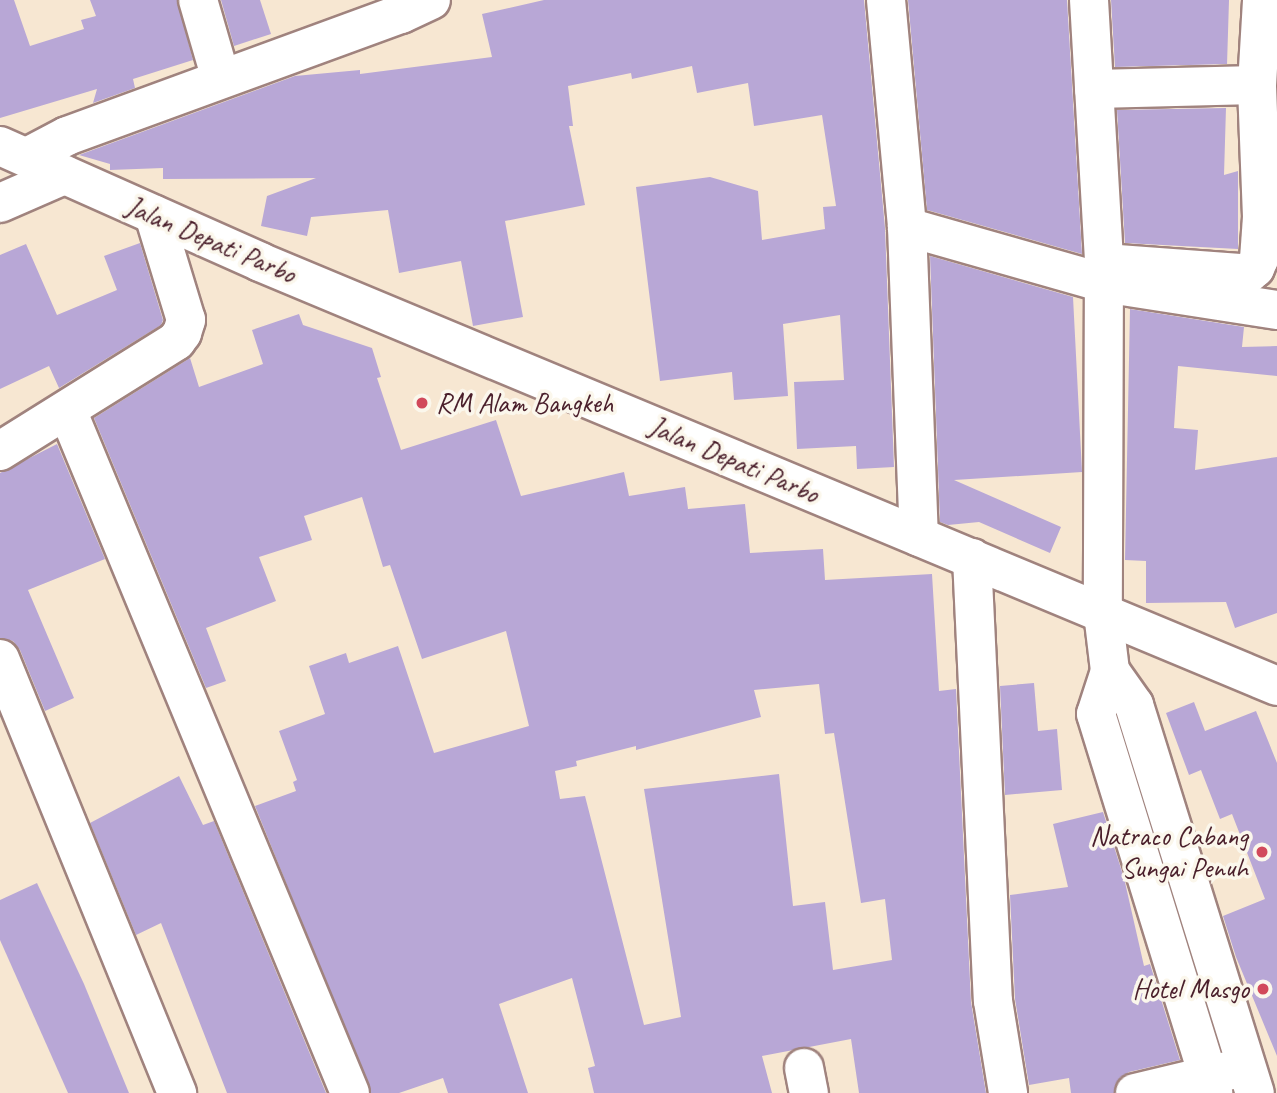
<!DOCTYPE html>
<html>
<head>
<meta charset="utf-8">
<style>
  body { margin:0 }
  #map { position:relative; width:1277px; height:1093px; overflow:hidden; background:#f7e7d2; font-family:Caveat,sans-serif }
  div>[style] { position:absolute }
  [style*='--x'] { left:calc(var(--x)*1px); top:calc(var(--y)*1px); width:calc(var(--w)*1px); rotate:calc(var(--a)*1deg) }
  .building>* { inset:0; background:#b8a7d6 }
  .roads { filter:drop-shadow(2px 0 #a0837e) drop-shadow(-2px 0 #a0837e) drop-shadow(0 2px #a0837e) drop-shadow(0 -2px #a0837e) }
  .minor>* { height:38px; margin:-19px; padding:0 19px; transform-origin:19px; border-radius:19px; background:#fff }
  .major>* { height:38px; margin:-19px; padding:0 19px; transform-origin:19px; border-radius:19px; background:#fff }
  .dots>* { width:19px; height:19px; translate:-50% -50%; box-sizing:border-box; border:4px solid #fbf7ec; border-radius:50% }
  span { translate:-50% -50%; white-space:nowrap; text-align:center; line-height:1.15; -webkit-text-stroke:7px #fbf7ec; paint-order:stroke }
  .street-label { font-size:28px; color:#4a1f2b }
  .poi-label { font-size:28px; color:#4a1f2b }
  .left { translate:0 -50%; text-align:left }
  .right { translate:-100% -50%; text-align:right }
</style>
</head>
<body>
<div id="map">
  <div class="building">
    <div style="clip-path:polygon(0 0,14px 0,30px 46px,84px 29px,81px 20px,96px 16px,90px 0,177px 0,193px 60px,133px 79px,135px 88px,93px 103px,97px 89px,0 118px)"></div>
    <div style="clip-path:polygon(221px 0,260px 0,271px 34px,234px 46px)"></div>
    <div style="clip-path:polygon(544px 0,864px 0,885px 228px,894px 467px,857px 469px,856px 446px,797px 449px,794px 382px,844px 380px,840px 315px,783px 324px,788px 396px,734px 400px,732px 372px,660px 381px,636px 187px,710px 177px,758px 191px,762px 240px,825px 229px,823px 207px,836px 206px,822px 115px,754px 126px,748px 83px,697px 93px,692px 66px,632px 79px,631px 73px,568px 86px,573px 126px,569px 126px,585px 205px,505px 221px,523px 317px,473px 326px,461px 261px,399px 273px,388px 210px,311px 217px,307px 236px,261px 226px,267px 196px,316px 178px,163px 179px,163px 168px,110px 170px,110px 164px,79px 155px,295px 76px,360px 70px,360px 74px,492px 57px,482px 14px)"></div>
    <div style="clip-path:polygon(908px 0,1067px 0,1082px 254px,927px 210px)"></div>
    <div style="clip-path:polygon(1111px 0,1229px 0,1227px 64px,1115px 67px)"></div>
    <div style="clip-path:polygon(1226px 108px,1224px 175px,1238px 171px,1238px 249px,1125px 243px,1117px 110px)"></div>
    <div style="clip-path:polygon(140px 243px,163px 320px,161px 325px,59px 388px,49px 366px,0 389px,0 255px,26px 244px,57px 315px,117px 290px,104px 256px)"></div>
    <div style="clip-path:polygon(930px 256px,1073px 297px,1082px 472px,954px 480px,1061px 527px,1050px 553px,979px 522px,948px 525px,940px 522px)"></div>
    <div style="clip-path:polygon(1130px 309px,1244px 327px,1242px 347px,1277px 346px,1277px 376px,1178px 366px,1174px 428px,1198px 430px,1195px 470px,1277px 457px,1277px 613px,1235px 628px,1226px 602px,1146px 603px,1146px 561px,1125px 560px)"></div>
    <div style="clip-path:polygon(evenodd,299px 314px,303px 325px,372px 348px,381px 377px,377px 378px,401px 450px,496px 420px,521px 496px,624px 472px,629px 496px,685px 487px,688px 509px,745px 504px,750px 553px,823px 549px,825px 580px,932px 574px,939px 691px,956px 689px,971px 1002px,986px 1093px,859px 1093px,851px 1039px,762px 1056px,772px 1093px,594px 1093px,588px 1068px,595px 1066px,572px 978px,499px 1004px,528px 1093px,448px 1093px,443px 1078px,399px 1093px,371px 1093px,255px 806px,296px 791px,293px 782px,297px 780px,279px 731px,325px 714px,309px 666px,346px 653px,349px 663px,398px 646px,434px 753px,529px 726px,506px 631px,422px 659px,390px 565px,383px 567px,362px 497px,304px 516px,312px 540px,259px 557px,276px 601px,206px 628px,226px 681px,206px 688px,94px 418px,190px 358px,199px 387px,263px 364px,252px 330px,299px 314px,819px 684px,825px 734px,834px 733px,861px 903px,885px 899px,892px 960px,833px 970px,825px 902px,793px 906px,779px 774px,644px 789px,681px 1017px,644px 1025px,585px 796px,560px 799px,555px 771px,577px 766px,576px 761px,636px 746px,636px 750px,761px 717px,754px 690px,819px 684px)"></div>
    <div style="clip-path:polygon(57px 444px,105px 559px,28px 590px,74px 698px,45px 711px,20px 650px,13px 641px,0 638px,0 473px)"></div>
    <div style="clip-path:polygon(1034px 683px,1038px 731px,1057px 729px,1062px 790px,1005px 795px,1000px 686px)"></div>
    <div style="clip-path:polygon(1194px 702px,1205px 731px,1256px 711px,1277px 763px,1277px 1056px,1236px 957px,1223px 916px,1265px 899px,1232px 814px,1220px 819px,1201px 770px,1189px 775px,1166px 713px)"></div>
    <div style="clip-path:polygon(179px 776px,203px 825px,214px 821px,326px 1093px,227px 1093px,161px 923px,136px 935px,90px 823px)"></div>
    <div style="clip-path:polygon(1103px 812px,1124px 878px,1144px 966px,1150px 964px,1180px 1060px,1129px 1072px,1120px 1078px,1114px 1093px,1071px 1093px,1069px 1078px,1029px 1085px,1015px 999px,1010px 895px,1068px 887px,1053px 824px)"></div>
    <div style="clip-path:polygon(37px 883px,84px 984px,129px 1093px,68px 1093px,0 940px,0 900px)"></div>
  </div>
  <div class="roads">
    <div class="minor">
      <div style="--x:198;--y:0;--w:82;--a:73.8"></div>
      <div style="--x:886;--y:0;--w:228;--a:84.7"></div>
      <div style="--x:907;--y:227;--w:310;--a:87.8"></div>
      <div style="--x:1089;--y:0;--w:263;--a:86.7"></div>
      <div style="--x:1104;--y:263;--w:350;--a:90.2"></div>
      <div style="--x:1094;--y:89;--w:163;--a:-1.4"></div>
      <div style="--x:27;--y:157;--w:45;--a:-27.7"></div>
      <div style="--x:67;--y:136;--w:356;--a:-20.1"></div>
      <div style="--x:401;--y:14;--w:33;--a:-25"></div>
      <div style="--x:0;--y:203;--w:70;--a:-23.6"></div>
      <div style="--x:907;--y:227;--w:204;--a:15.9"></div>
      <div style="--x:1103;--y:283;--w:176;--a:8.8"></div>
      <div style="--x:1104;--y:263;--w:136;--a:4.2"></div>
      <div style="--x:1240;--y:273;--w:9;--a:0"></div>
      <div style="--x:1249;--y:273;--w:8;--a:-40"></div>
      <div style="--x:1255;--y:268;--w:10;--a:-66"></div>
      <div style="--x:1259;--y:259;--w:42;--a:-85.9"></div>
      <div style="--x:1262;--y:217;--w:132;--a:-92.2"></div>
      <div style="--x:1257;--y:85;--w:85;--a:-86.6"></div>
      <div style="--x:67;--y:410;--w:739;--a:67.49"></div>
      <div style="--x:0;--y:451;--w:208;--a:-32"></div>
      <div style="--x:176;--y:341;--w:10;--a:-53"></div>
      <div style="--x:182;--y:333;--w:14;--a:-73"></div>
      <div style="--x:186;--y:320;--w:110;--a:-106.9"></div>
      <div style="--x:972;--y:558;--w:443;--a:87.3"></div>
      <div style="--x:993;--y:1001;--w:93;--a:80.7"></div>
      <div style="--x:0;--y:659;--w:469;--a:67.8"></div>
      <div style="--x:804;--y:1068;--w:25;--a:79"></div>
      <div style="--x:1135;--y:1093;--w:108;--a:-13.4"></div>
    </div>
    <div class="major">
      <div style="--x:0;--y:146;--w:285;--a:24"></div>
      <div style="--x:260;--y:262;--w:1102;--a:22.63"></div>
      <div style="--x:1103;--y:613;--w:58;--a:83.1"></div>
      <div style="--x:1110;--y:671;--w:45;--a:108"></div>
      <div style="--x:1096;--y:714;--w:397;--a:72.8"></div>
      <div style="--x:1110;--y:671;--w:42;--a:54.8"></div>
      <div style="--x:1134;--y:705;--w:406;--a:72.7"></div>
    </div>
  </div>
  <div class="dots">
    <div style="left:422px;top:403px;background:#d1495b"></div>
    <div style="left:1262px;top:852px;background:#d1495b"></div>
    <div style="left:1263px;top:989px;background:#d1495b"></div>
  </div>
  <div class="street-label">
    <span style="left:211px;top:240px;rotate:23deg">Jalan Depati Parbo</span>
    <span style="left:734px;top:460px;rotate:23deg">Jalan Depati Parbo</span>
  </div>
  <div class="poi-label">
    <span class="left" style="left:436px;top:403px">RM Alam Bangkeh</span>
    <span class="right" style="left:1248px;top:852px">Natraco Cabang<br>Sungai Penuh</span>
    <span class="right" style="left:1249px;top:989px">Hotel Masgo</span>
  </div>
</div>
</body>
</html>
